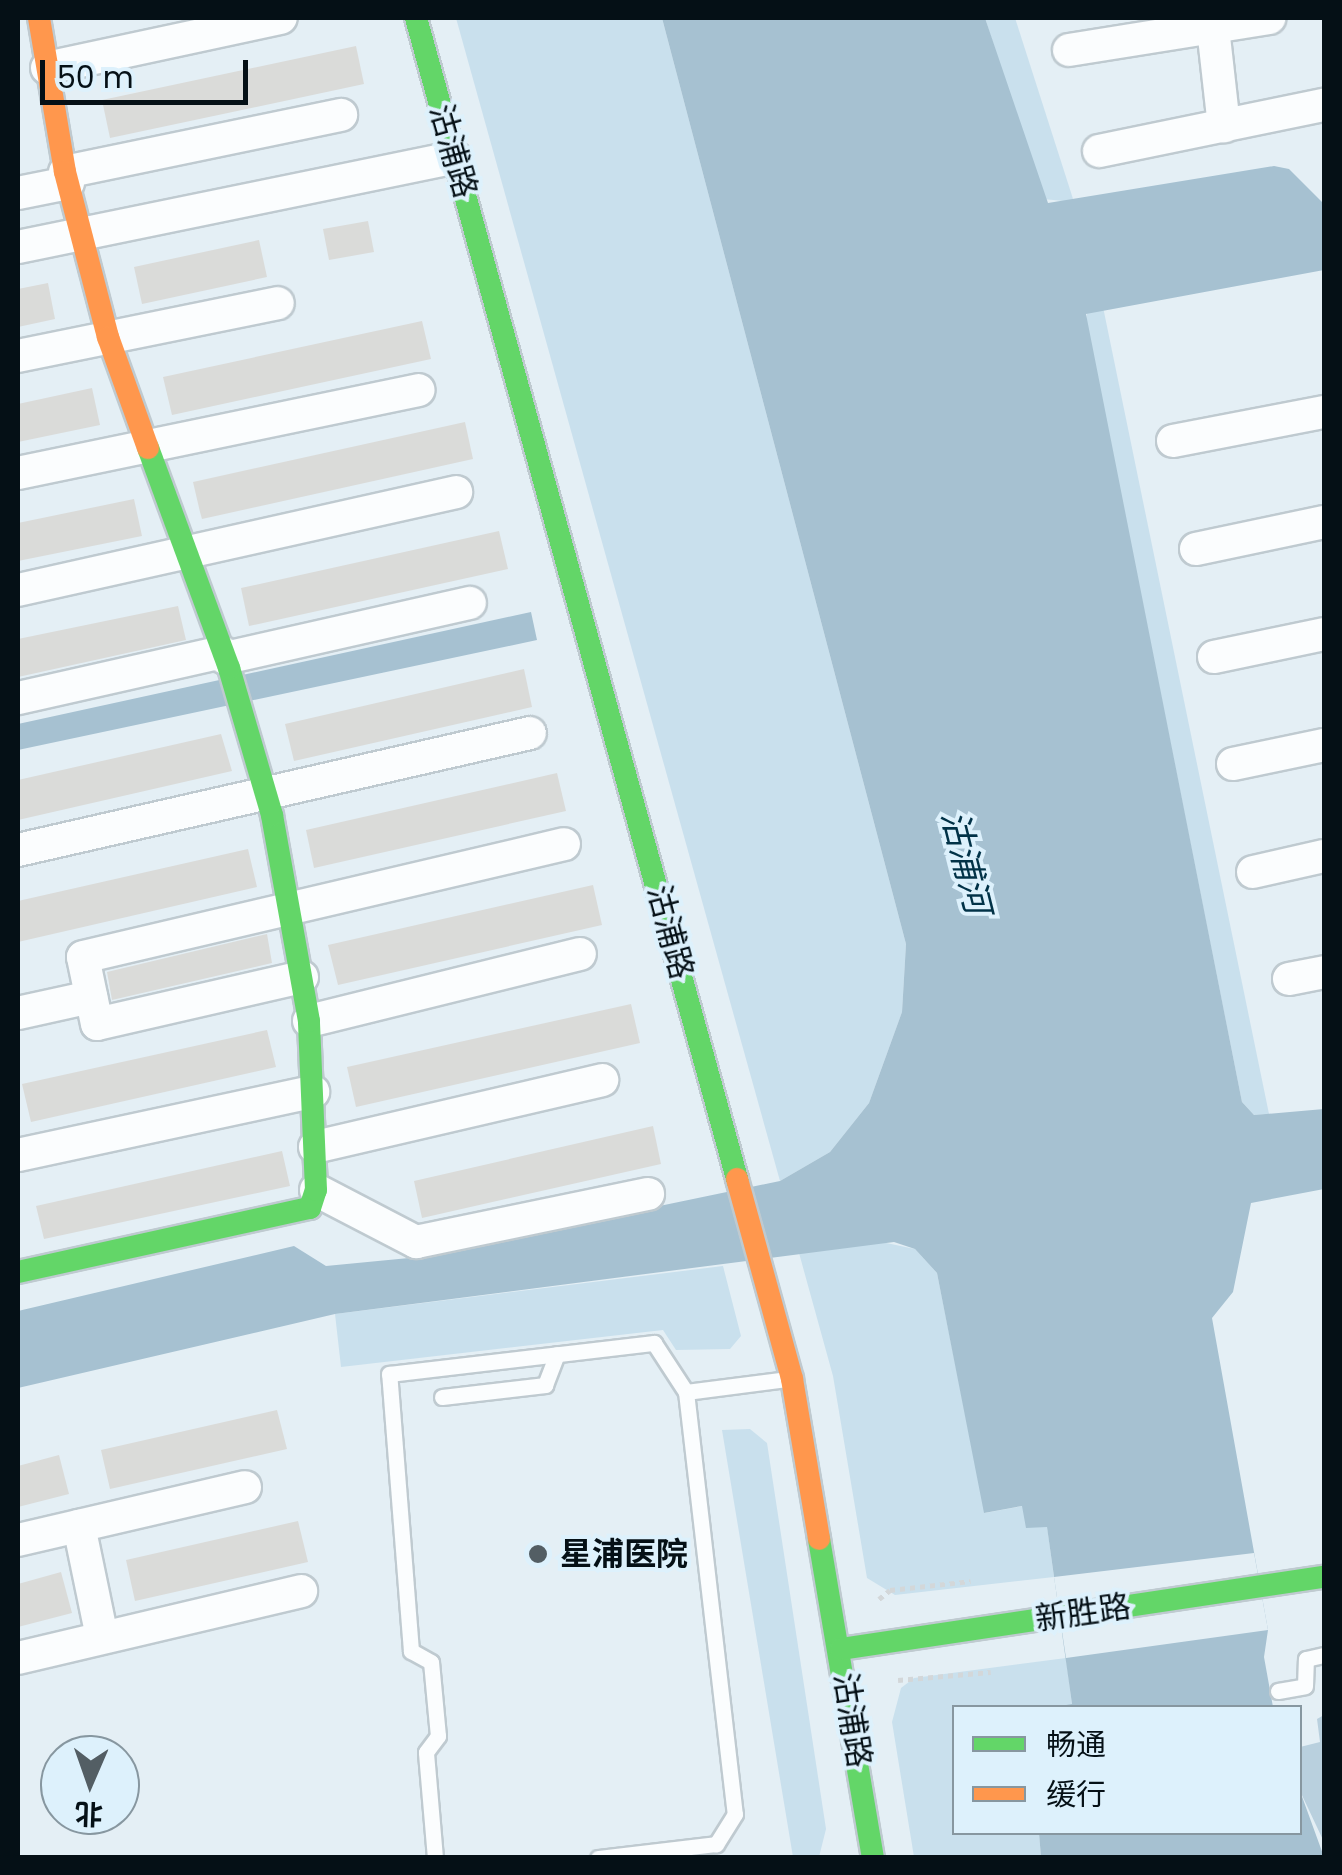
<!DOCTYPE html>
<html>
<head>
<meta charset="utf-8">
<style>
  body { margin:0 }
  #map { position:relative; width:1342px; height:1875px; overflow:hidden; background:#e4eff5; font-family:Poppins,"Noto Sans SC",sans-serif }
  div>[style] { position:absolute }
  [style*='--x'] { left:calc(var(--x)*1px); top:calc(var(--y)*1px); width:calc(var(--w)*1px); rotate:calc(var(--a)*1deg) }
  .green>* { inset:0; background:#c9e0ed }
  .forest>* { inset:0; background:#b9d0de }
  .water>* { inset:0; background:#a6c1d1 }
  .pier>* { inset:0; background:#e4eff5 }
  .building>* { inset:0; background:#dadbd9 }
  .path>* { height:5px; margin-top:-2.5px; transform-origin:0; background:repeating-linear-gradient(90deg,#d3d7d9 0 5px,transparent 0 10px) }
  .roads { filter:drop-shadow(2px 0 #bfcad0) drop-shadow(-2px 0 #bfcad0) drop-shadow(0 2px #bfcad0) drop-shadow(0 -2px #bfcad0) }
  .lane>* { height:15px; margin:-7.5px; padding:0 7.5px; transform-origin:7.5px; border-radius:7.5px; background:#fbfdfe }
  .street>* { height:32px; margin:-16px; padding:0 16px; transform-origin:16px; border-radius:16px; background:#fbfdfe }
  .fast>* { height:22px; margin:-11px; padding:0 11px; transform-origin:11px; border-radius:11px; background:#63d668 }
  .slow>* { height:22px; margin:-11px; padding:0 11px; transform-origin:11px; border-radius:11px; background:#ff974d }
  .dots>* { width:28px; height:28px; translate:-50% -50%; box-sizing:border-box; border:5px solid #ddf1fc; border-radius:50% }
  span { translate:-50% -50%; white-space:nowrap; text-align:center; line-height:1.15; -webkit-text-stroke:8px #ddf1fc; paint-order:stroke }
  .street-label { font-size:32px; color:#051016 }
  .poi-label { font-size:32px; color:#051016; font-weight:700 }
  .left { translate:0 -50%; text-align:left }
  .water-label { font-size:35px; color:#013247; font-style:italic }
  .frame { position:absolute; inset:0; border:20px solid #051016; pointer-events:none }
  .legend { position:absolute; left:952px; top:1705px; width:350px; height:130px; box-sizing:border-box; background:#ddf1fc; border:2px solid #8797a0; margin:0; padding:12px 18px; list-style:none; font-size:30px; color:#051016 }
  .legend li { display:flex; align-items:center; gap:20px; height:50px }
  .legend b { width:50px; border:2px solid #8797a0 }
  .north { position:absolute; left:40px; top:1735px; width:100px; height:100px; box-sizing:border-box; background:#ddf1fc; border:2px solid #8797a0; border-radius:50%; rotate:182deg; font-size:28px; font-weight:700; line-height:40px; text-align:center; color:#051016 }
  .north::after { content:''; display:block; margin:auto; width:35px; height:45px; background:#535e64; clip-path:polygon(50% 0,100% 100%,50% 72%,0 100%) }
  .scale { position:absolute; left:40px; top:60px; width:208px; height:45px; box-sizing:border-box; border:5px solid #051016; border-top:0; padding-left:12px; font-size:30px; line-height:35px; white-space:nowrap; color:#051016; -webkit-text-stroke:8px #ddf1fc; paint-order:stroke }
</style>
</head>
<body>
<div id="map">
  <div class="green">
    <div style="clip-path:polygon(456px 18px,662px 18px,906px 944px,902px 1012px,869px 1103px,830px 1152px,780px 1181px)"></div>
    <div style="clip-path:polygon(985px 18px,1015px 18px,1074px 202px,1043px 199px)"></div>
    <div style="clip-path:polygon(1103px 307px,1269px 1114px,1254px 1115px,1242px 1102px,1086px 319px,1088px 309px)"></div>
    <div style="clip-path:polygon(872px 1240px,915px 1249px,937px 1273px,985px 1513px,1023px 1506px,1047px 1526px,1054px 1577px,895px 1595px,867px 1578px,833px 1376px,799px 1253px)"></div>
    <div style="clip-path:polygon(723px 1266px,741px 1336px,730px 1349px,676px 1350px,663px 1330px,341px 1367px,335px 1314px)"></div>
    <div style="clip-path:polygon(750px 1429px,767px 1443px,826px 1829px,819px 1857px,793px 1857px,722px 1430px)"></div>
    <div style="clip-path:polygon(1066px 1658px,1072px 1705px,954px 1708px,954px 1832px,1039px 1833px,1041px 1857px,914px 1857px,892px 1722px,901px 1688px,914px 1678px)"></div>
  </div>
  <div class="forest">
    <div style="clip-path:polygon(1324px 1715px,1324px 1842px,1300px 1791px,1300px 1747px,1320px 1742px,1317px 1719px)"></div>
  </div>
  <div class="water">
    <div style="clip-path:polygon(662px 18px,985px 18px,1048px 203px,1274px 166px,1289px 169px,1324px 204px,1324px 270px,1086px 314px,1242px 1102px,1254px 1115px,1324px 1109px,1324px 1189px,1251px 1203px,1233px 1292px,1212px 1318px,1268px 1630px,1264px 1657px,1273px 1707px,1054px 1707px,1072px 1704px,1047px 1527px,1026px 1528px,1022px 1506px,984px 1513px,937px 1273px,915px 1249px,894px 1242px,335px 1314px,18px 1388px,18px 1311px,294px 1246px,326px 1266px,409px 1258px,780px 1181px,830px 1152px,869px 1103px,902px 1012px,906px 944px)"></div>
    <div style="clip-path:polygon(531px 612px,537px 640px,18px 750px,18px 724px)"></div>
    <div style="clip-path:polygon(1300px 1791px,1324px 1857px,1041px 1857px,1039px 1833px,1300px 1832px)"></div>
  </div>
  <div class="pier">
    <div style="clip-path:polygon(1254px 1553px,1268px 1630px,1066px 1658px,1054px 1577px)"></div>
  </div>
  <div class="building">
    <div style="clip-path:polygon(356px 46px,364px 84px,110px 138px,102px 100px)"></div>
    <div style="clip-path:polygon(368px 221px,374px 252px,329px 260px,323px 229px)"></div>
    <div style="clip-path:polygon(259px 240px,267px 277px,142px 304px,134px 267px)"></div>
    <div style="clip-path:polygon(48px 283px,55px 319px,18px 327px,18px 289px)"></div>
    <div style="clip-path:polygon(422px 321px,431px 359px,172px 415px,163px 377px)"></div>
    <div style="clip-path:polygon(92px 388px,100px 425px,18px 442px,18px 404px)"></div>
    <div style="clip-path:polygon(465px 422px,473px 459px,202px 519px,200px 512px,193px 482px)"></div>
    <div style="clip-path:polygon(134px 499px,142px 536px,18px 561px,18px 523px)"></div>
    <div style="clip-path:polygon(499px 531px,508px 569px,249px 626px,241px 588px)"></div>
    <div style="clip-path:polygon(178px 606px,186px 640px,18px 677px,18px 639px)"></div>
    <div style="clip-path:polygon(524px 669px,532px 707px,294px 761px,285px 724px)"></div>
    <div style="clip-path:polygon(221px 734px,232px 771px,18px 820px,18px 780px)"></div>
    <div style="clip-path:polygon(557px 773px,566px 811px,314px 868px,306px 830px)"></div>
    <div style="clip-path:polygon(248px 849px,257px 887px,18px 942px,18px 901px)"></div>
    <div style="clip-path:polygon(593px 885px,602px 925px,338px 985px,328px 945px)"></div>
    <div style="clip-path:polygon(267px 934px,272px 963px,112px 1000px,107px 972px)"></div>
    <div style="clip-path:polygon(631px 1004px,640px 1043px,356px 1107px,347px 1067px)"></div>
    <div style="clip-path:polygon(267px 1030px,276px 1067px,31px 1122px,22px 1084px)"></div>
    <div style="clip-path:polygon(653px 1126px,661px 1164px,422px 1218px,414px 1181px)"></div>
    <div style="clip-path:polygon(282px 1151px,290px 1186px,44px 1239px,36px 1206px)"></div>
    <div style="clip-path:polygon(277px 1410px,287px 1449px,110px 1489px,101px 1450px)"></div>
    <div style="clip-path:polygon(59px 1455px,69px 1494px,18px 1507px,18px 1466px)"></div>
    <div style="clip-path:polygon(298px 1521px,308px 1562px,135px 1601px,126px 1560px)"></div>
    <div style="clip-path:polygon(61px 1572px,72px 1613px,18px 1627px,18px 1584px)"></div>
  </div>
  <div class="path">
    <div style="--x:879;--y:1599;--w:14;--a:-39"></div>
    <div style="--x:890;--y:1590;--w:81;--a:-6.3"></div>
    <div style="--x:898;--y:1680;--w:93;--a:-4.9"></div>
  </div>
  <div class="roads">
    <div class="lane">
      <div style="--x:686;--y:1392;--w:103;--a:-7.3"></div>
      <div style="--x:442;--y:1397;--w:104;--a:-6.6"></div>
      <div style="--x:545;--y:1385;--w:33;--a:-69"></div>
      <div style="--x:1278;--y:1691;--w:27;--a:-10"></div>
      <div style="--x:1305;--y:1686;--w:27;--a:-88"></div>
      <div style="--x:1306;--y:1659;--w:18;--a:-13"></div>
      <div style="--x:435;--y:1858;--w:106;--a:-94.9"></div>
      <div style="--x:426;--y:1752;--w:20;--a:-53"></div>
      <div style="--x:438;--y:1736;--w:74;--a:-95.4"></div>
      <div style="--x:431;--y:1662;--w:23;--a:-151"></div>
      <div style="--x:411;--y:1651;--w:278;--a:-94.5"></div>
      <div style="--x:389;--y:1374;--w:267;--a:-6.7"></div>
      <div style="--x:654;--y:1343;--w:59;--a:56.9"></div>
      <div style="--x:686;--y:1392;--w:425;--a:83.4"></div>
      <div style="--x:735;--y:1814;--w:36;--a:122"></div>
      <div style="--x:716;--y:1844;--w:119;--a:173.2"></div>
    </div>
    <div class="street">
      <div style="--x:1213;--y:28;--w:99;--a:83.6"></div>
      <div style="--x:1069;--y:50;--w:203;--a:-9.1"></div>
      <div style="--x:47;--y:68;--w:239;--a:-12.1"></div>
      <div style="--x:1099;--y:151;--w:230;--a:-11.6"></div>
      <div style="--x:65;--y:172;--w:282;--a:-11.7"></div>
      <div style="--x:18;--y:193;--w:51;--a:-11.3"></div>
      <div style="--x:18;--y:247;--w:446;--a:-11.6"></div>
      <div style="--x:18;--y:356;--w:265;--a:-11.5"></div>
      <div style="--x:1173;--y:441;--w:154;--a:-10.9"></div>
      <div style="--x:18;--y:473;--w:409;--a:-11.7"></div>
      <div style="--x:1196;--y:549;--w:131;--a:-11.9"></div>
      <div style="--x:18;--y:590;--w:449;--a:-12.6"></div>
      <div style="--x:1214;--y:657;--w:112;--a:-11.8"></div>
      <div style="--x:225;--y:658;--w:251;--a:-12.7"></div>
      <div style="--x:18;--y:698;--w:209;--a:-12.7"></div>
      <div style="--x:1233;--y:764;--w:93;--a:-11.8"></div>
      <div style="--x:18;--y:850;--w:525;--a:-12.87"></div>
      <div style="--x:1253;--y:872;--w:73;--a:-12.7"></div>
      <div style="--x:302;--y:977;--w:210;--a:167.1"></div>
      <div style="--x:97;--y:1024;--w:68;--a:-101.8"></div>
      <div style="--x:83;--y:957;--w:494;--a:-13.2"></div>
      <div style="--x:1289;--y:979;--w:36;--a:-11"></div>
      <div style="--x:18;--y:1013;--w:75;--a:-12.4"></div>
      <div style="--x:309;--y:1021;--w:279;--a:-13.9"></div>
      <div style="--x:315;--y:1147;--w:295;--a:-13.1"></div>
      <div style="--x:18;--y:1155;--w:302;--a:-12.1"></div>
      <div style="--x:316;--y:1190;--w:113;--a:27.5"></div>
      <div style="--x:416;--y:1242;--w:237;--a:-11.7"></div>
      <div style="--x:79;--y:1526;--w:113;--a:78.3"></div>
      <div style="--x:18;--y:1540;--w:233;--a:-13.1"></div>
      <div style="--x:18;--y:1658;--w:291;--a:-13.3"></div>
    </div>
    <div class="fast">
      <div style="--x:416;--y:18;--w:1205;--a:74.54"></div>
      <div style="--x:18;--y:1272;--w:299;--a:-12.4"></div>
      <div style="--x:310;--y:1208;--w:19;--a:-72"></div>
      <div style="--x:316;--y:1190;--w:169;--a:-92.4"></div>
      <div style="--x:309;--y:1021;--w:209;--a:-100.2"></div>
      <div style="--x:272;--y:815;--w:153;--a:-106.3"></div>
      <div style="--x:229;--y:668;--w:234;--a:-110.2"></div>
      <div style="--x:819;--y:1539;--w:324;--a:80.4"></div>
      <div style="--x:841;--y:1649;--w:488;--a:-8.5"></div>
    </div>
    <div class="slow">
      <div style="--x:39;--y:18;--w:156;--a:80.4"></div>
      <div style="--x:65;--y:172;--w:171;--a:75.4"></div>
      <div style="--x:108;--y:337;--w:118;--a:70.2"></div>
      <div style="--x:737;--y:1179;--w:207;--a:74.6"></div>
      <div style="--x:792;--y:1379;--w:162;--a:80.4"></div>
    </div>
  </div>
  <div class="dots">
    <div style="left:538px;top:1554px;background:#535e64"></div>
  </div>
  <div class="street-label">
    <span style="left:453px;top:151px;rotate:74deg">沽浦路</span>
    <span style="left:670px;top:932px;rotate:75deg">沽浦路</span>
    <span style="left:1083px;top:1613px;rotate:-8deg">新胜路</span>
    <span style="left:852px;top:1720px;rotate:81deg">沽浦路</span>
  </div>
  <div class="poi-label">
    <span class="left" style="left:560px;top:1554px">星浦医院</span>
  </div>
  <div class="water-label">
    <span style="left:966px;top:862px;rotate:76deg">沽浦河</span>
  </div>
  <div class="frame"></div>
  <ul class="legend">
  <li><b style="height:12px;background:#63d668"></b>畅通</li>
  <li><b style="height:12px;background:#ff974d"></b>缓行</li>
  </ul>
  <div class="north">北</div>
  <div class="scale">50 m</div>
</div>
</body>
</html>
